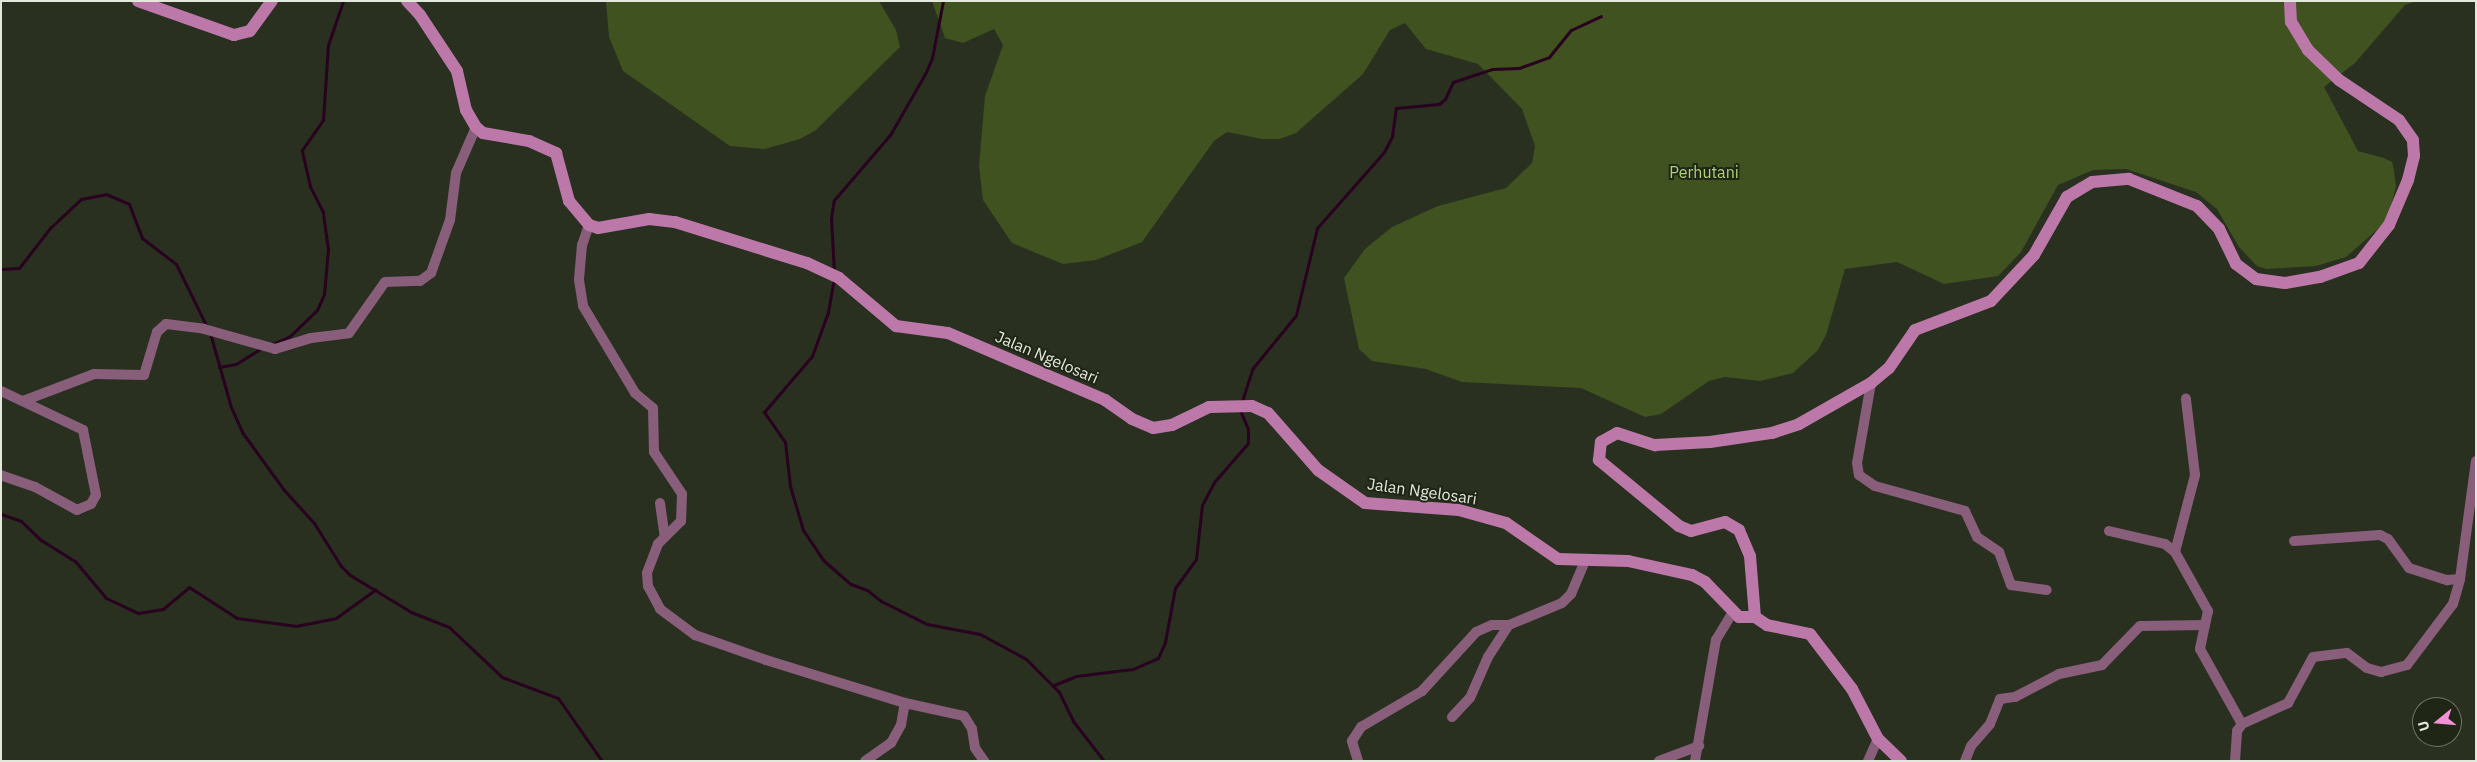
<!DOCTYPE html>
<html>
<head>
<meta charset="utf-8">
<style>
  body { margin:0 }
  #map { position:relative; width:2477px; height:762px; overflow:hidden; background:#293020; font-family:"IBM Plex Sans",sans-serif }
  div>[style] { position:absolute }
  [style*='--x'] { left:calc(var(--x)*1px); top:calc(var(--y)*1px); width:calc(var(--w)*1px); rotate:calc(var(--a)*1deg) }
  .green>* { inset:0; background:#3f521f }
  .stream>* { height:3px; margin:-1.5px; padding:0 1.5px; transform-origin:1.5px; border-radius:1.5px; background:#28021f }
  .street>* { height:10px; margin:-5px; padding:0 5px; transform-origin:5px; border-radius:5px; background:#895e7b }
  .secondary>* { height:12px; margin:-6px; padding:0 6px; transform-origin:6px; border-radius:6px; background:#bc78a8 }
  span { translate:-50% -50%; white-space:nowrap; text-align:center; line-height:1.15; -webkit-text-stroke:4px #202616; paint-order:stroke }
  .park-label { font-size:16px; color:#aed276 }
  .street-label { font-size:16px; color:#e3e8dd }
  .frame { position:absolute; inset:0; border:2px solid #e3e8dd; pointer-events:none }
  .north { position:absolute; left:2412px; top:697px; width:50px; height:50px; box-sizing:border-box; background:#202616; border:1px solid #6e7466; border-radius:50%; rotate:253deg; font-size:14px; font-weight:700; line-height:20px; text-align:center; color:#e3e8dd }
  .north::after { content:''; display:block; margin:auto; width:18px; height:22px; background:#f391d6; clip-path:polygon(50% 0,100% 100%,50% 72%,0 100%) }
</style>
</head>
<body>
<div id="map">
  <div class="green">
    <div style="clip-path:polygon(606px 1px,879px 1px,896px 30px,900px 47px,816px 130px,800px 139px,765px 149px,730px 146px,623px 71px,609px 37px)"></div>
    <div style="clip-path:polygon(932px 1px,2417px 1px,2405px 5px,2355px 63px,2324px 87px,2358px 151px,2384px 158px,2392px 162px,2394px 170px,2396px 187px,2387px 221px,2346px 257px,2316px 266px,2266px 269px,2257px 266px,2239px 247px,2217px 209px,2196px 192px,2126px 169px,2093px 170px,2058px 185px,2021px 252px,1998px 276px,1944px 284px,1897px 262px,1845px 269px,1826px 335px,1818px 350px,1793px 373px,1760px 381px,1725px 377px,1709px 381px,1661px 414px,1645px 417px,1581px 388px,1462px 382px,1426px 369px,1372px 361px,1359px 349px,1344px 278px,1365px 249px,1392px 227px,1438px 206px,1506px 188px,1532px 163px,1535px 146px,1522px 109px,1478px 64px,1426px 49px,1405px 23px,1390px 30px,1363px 74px,1296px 133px,1280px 139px,1262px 139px,1227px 132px,1214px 141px,1142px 242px,1096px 260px,1063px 264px,1012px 243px,983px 200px,979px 166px,985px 96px,1003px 45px,994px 29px,963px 43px,945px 38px)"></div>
  </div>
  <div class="stream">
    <div style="--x:1;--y:269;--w:18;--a:-3"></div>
    <div style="--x:19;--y:268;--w:51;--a:-52.2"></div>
    <div style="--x:50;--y:228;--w:42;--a:-43.1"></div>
    <div style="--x:81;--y:199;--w:25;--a:-11"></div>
    <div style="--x:106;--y:194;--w:25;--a:23"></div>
    <div style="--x:129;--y:204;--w:36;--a:69"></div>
    <div style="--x:142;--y:238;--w:43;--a:37.4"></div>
    <div style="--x:176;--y:264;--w:70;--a:63.8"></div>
    <div style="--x:834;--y:272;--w:54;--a:-93.2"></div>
    <div style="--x:831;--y:218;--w:18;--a:-81"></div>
    <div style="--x:834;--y:200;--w:86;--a:-49.3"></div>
    <div style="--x:890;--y:135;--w:70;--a:-60.2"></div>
    <div style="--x:925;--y:74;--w:17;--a:-66"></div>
    <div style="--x:932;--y:58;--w:58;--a:-79.1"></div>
    <div style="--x:834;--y:278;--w:35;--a:100"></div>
    <div style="--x:828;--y:312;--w:47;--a:110"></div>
    <div style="--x:812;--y:356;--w:74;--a:130.6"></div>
    <div style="--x:764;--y:412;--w:37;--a:55"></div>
    <div style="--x:785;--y:442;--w:44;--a:83.5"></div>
    <div style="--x:790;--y:486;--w:46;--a:73.5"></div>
    <div style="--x:803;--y:530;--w:36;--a:56"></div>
    <div style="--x:823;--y:560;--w:37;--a:41"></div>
    <div style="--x:851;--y:584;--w:17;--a:21"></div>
    <div style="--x:867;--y:590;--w:18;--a:38"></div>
    <div style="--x:881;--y:601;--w:51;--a:26.6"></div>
    <div style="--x:927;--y:624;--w:54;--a:10.7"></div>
    <div style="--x:980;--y:634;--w:52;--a:28.5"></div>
    <div style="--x:1026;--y:659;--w:47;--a:45"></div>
    <div style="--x:1059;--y:692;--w:32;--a:64"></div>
    <div style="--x:1073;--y:721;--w:51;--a:52.2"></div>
    <div style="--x:210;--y:333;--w:77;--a:74.2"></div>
    <div style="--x:231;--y:407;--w:27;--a:66"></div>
    <div style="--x:242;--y:432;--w:72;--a:54.1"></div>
    <div style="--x:284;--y:490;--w:45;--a:47.7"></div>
    <div style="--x:314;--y:523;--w:51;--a:57.9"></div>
    <div style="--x:341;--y:566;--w:13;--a:45"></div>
    <div style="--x:350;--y:575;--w:71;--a:31.2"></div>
    <div style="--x:411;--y:612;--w:41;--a:21.5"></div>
    <div style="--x:449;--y:627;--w:73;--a:43.3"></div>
    <div style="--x:502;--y:677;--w:60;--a:20.6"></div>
    <div style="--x:558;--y:698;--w:77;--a:55.1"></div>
    <div style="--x:270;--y:345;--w:22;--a:-24"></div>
    <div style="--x:290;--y:336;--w:37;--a:-44"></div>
    <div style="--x:317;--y:310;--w:17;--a:-66"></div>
    <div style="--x:324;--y:294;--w:45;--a:-84.9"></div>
    <div style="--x:328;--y:249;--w:37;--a:-98"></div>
    <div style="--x:323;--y:212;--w:29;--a:-117"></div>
    <div style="--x:310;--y:186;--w:37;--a:-103"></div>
    <div style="--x:302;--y:150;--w:37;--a:-55"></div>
    <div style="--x:323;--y:120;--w:75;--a:-86.2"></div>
    <div style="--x:328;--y:45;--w:46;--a:-71.2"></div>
    <div style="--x:219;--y:367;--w:17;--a:-10"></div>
    <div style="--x:236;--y:364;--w:31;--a:-32"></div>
    <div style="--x:1241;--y:404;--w:38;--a:-72"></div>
    <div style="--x:1253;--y:368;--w:68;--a:-50.9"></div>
    <div style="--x:1296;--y:315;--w:89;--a:-76.4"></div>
    <div style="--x:1317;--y:228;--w:101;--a:-48.6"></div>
    <div style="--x:1384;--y:152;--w:18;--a:-63"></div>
    <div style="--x:1392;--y:136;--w:28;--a:-82"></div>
    <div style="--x:1396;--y:108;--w:43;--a:-5.3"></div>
    <div style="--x:1439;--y:104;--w:8;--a:-40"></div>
    <div style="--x:1445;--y:99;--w:19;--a:-65"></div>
    <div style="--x:1453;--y:82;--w:41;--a:-18.4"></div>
    <div style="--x:1492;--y:69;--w:27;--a:-2"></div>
    <div style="--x:1519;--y:68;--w:32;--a:-20"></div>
    <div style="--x:1549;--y:57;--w:35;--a:-51"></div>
    <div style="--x:1571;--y:30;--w:33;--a:-25"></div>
    <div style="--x:1;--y:514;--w:21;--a:19"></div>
    <div style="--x:21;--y:521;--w:28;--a:44"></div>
    <div style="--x:41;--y:540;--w:40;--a:32"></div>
    <div style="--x:75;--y:561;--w:48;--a:50"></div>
    <div style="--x:106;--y:598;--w:35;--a:25"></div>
    <div style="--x:138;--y:613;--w:25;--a:-9"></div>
    <div style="--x:163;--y:609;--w:34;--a:-40"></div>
    <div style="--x:189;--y:587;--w:57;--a:32.9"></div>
    <div style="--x:237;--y:618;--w:60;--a:7.7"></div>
    <div style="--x:296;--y:626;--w:41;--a:-11.3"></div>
    <div style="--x:336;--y:618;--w:49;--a:-35.9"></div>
    <div style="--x:1054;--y:685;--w:24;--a:-22"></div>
    <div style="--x:1076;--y:676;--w:57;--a:-7"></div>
    <div style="--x:1133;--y:669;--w:27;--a:-24"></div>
    <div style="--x:1158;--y:658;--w:17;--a:-66"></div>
    <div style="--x:1165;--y:642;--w:55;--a:-79.5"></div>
    <div style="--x:1175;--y:588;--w:36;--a:-54"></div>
    <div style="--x:1196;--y:559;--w:54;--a:-83.7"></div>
    <div style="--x:1202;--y:505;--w:27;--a:-62"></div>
    <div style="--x:1215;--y:481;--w:50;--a:-49"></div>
    <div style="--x:1248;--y:443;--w:14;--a:-90"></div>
    <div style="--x:1248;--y:429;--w:21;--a:-113"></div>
  </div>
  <div class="street">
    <div style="--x:589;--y:225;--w:21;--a:109"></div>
    <div style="--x:582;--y:245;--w:35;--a:95"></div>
    <div style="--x:579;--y:280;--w:26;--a:81"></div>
    <div style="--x:583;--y:306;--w:101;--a:59.1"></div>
    <div style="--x:635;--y:393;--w:23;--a:40"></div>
    <div style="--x:653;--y:408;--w:44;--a:88.7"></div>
    <div style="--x:654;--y:452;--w:50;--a:56.3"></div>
    <div style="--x:682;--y:494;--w:27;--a:92"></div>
    <div style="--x:681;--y:521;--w:33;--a:135"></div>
    <div style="--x:658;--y:544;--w:31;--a:111"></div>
    <div style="--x:647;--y:573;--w:13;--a:86"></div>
    <div style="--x:648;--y:586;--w:26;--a:62"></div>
    <div style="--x:660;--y:609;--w:44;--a:36.6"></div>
    <div style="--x:695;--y:635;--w:75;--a:19.4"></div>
    <div style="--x:766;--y:660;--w:145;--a:17.2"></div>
    <div style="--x:905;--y:703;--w:60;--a:12.4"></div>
    <div style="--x:964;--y:716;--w:15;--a:58"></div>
    <div style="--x:972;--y:729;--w:19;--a:81"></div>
    <div style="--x:975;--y:748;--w:16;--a:55"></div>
    <div style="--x:1871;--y:383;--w:81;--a:99.9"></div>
    <div style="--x:1857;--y:463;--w:12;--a:81"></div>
    <div style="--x:1859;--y:475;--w:19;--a:35"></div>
    <div style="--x:1875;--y:486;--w:93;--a:15.5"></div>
    <div style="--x:1965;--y:511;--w:29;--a:65"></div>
    <div style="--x:1977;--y:537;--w:27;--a:34"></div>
    <div style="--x:1999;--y:552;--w:35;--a:70"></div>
    <div style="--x:2011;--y:585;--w:36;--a:8"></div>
    <div style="--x:1;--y:391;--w:91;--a:25.4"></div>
    <div style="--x:83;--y:430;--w:66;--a:78.7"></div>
    <div style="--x:96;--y:495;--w:10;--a:119"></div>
    <div style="--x:91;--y:504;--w:15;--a:157"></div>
    <div style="--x:77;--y:510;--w:48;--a:-151.3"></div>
    <div style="--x:35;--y:487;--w:36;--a:-161"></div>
    <div style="--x:23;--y:401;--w:76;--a:-20.8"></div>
    <div style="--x:94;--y:374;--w:50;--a:1.1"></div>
    <div style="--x:144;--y:375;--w:45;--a:-73.2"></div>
    <div style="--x:157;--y:332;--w:12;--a:-42"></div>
    <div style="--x:166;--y:324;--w:38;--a:7"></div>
    <div style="--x:204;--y:329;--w:74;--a:15.7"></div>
    <div style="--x:275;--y:349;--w:38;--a:-17"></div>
    <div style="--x:311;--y:338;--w:38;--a:-7"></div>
    <div style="--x:349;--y:333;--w:62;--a:-54.8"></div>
    <div style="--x:385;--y:282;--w:35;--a:-2"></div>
    <div style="--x:420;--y:281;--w:14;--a:-36"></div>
    <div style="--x:431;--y:273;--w:56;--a:-70.3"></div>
    <div style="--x:450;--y:220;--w:47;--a:-82.7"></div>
    <div style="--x:456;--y:173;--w:50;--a:-66.5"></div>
    <div style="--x:660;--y:503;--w:34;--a:82"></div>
    <div style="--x:2109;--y:531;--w:57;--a:13.1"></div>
    <div style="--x:2165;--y:544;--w:13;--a:39"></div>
    <div style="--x:2175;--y:552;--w:68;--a:60.8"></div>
    <div style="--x:2208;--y:611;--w:39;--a:102"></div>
    <div style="--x:2200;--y:649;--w:86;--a:60.8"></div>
    <div style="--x:2294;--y:541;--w:86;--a:-4"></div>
    <div style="--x:2380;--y:535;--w:9;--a:27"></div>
    <div style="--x:2388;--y:539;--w:36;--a:54"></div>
    <div style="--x:2409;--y:568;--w:40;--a:18"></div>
    <div style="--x:2447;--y:580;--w:13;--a:-4"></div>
    <div style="--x:2175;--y:552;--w:80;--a:-75.4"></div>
    <div style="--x:2195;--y:475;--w:77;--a:-96.8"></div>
    <div style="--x:1452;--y:717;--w:26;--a:-47"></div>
    <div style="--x:1470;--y:698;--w:45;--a:-66.3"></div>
    <div style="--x:1488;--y:657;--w:38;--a:-57"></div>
    <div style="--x:865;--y:761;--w:32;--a:-35"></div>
    <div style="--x:891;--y:743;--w:21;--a:-61"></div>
    <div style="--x:901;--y:725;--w:22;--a:-80"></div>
    <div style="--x:1358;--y:761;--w:21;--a:-107"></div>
    <div style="--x:1352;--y:741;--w:17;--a:-57"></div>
    <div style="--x:1361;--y:727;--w:71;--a:-30.5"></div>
    <div style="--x:1422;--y:691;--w:80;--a:-47.5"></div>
    <div style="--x:1476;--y:632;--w:17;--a:-24"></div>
    <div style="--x:1492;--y:625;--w:17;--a:0"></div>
    <div style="--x:1509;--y:625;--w:57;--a:-22.5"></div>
    <div style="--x:1562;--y:603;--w:13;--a:-45"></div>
    <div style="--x:1571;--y:594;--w:38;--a:-67"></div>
    <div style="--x:1659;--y:761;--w:43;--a:-20.6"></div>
    <div style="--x:1695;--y:761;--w:123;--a:-80.2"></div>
    <div style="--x:1716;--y:640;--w:33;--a:-59"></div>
    <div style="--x:1868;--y:761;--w:24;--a:-66"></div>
    <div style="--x:1965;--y:761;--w:16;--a:-68"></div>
    <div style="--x:1971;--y:746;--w:29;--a:-49"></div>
    <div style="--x:1990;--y:724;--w:27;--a:-68"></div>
    <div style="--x:2000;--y:699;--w:15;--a:-8"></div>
    <div style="--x:2015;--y:697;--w:50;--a:-27.6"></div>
    <div style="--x:2059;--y:674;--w:44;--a:-11.8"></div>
    <div style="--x:2102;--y:665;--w:54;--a:-45.7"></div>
    <div style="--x:2140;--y:626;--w:65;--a:-0.9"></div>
    <div style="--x:2235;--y:761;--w:30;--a:-86"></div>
    <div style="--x:2237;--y:731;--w:9;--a:-54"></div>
    <div style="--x:2242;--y:724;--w:51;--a:-24.5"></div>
    <div style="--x:2288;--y:703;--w:52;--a:-61.5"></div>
    <div style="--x:2313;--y:657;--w:34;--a:-7"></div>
    <div style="--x:2347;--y:653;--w:25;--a:37"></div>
    <div style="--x:2367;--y:668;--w:15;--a:16"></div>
    <div style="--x:2381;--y:672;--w:27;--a:-15"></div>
    <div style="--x:2407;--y:665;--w:76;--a:-53"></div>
    <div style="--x:2453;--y:604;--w:26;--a:-74"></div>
    <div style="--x:2460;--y:579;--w:119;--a:-82.3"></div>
  </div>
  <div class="secondary">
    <div style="--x:138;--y:1;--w:102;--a:19.5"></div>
    <div style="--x:234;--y:35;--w:16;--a:-14"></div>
    <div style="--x:250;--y:31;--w:37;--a:-54"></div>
    <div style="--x:407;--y:1;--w:19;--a:47"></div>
    <div style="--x:420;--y:15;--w:67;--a:56.5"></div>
    <div style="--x:457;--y:71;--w:40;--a:77"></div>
    <div style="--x:466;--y:110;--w:20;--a:60"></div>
    <div style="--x:476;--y:127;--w:9;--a:41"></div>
    <div style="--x:483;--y:133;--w:47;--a:9.9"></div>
    <div style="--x:529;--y:141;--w:30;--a:24"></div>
    <div style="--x:556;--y:153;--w:50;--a:74.8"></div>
    <div style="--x:569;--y:201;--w:31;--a:50"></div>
    <div style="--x:589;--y:225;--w:9;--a:18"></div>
    <div style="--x:598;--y:228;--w:52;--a:-10"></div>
    <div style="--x:649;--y:219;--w:26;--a:7"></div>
    <div style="--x:675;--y:222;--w:138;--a:17.3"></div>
    <div style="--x:807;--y:263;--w:35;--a:25"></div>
    <div style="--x:839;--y:278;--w:75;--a:40.1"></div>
    <div style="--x:896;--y:326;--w:52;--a:7.7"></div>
    <div style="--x:948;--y:333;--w:171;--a:23.1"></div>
    <div style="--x:1105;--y:400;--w:33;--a:35"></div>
    <div style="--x:1132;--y:419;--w:23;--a:23"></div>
    <div style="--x:1153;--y:428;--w:19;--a:-9"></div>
    <div style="--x:1172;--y:425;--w:41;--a:-25.9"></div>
    <div style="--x:1209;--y:407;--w:43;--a:-1.3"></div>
    <div style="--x:1252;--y:406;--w:17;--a:24"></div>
    <div style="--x:1268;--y:413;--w:76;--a:48.7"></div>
    <div style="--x:1318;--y:470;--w:57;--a:35.1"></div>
    <div style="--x:1365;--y:503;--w:94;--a:4.3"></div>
    <div style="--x:1459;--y:510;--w:49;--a:15.5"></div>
    <div style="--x:1506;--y:523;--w:63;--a:34.7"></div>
    <div style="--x:1558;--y:559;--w:70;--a:1.6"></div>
    <div style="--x:1628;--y:561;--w:66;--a:12.3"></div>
    <div style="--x:1692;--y:575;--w:15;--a:28"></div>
    <div style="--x:1705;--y:582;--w:49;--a:45.8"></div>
    <div style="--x:1739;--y:617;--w:16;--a:0"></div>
    <div style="--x:1901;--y:761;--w:32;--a:-136"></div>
    <div style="--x:1878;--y:739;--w:56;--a:-117.5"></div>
    <div style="--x:1852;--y:689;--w:69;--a:-127.4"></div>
    <div style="--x:1810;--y:634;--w:44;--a:-168.2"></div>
    <div style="--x:1767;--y:625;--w:14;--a:-146"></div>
    <div style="--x:1755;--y:617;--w:61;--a:-94.7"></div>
    <div style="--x:1750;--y:556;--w:28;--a:-113"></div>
    <div style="--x:1739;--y:530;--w:16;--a:-150"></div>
    <div style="--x:1725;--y:522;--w:35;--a:165"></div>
    <div style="--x:1691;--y:531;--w:13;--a:-157"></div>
    <div style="--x:1679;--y:526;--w:104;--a:-140.5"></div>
    <div style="--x:1599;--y:460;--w:18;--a:-84"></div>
    <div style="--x:1601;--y:442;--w:18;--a:-29"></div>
    <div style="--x:1617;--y:433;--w:40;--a:18"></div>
    <div style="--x:1655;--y:445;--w:55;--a:-3.1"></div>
    <div style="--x:1710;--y:442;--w:63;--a:-8.3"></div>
    <div style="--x:1772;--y:433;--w:28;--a:-18"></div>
    <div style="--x:1799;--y:424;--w:83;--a:-29.7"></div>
    <div style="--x:1871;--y:383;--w:23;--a:-40"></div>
    <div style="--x:1889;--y:368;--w:46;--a:-55.6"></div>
    <div style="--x:1915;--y:330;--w:81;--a:-20.9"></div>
    <div style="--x:1991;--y:301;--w:63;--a:-46.9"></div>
    <div style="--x:2034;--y:255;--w:67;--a:-60.4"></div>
    <div style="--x:2067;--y:197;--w:29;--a:-31"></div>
    <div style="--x:2092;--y:182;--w:37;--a:-5"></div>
    <div style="--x:2129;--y:179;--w:73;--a:21.7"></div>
    <div style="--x:2197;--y:206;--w:32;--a:46"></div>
    <div style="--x:2219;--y:229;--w:39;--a:64"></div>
    <div style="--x:2236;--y:264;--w:25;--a:37"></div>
    <div style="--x:2256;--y:279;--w:29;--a:8"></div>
    <div style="--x:2285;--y:283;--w:36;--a:-10"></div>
    <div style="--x:2320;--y:277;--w:41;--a:-19.7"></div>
    <div style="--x:2359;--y:263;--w:48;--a:-51.7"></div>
    <div style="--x:2389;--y:225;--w:49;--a:-67.1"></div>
    <div style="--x:2408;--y:180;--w:25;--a:-76"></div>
    <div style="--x:2414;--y:156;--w:16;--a:-94"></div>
    <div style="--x:2413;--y:140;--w:24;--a:-125"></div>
    <div style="--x:2399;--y:120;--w:72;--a:-146.3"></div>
    <div style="--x:2339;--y:80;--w:43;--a:-135.9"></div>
    <div style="--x:2308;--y:50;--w:33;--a:-121"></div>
    <div style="--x:2291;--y:22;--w:21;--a:-93"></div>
  </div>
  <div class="park-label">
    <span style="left:1704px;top:172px">Perhutani</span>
  </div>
  <div class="street-label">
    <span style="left:1047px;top:357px;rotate:23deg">Jalan Ngelosari</span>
    <span style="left:1422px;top:491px;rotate:8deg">Jalan Ngelosari</span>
  </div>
  <div class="frame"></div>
  <div class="north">U</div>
</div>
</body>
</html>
